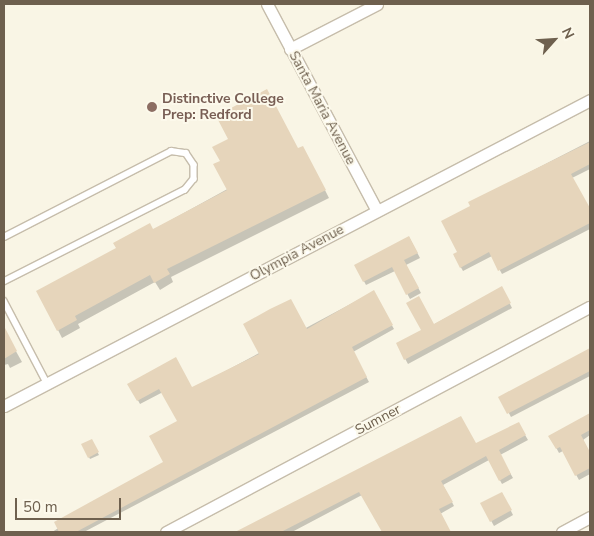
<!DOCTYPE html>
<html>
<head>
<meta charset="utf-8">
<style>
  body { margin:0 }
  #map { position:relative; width:594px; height:536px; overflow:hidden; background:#f9f5e5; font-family:"Nunito Sans",sans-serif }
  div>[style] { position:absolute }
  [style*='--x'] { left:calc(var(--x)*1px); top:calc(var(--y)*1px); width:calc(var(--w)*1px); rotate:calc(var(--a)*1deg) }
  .shadow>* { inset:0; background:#0003 }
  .building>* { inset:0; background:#e6d5bb }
  .roads { filter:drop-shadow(1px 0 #c6bdab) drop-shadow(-1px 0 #c6bdab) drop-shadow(0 1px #c6bdab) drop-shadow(0 -1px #c6bdab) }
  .service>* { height:5.5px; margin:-2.75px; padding:0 2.75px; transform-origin:2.75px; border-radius:2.75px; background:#fff }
  .minor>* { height:11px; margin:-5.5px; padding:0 5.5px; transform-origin:5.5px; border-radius:5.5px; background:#fff }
  .dots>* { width:14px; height:14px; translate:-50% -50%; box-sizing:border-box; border:2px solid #fcf9eb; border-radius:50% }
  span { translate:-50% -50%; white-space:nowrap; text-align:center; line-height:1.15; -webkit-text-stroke:4px #fcf9eb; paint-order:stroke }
  .education-label { font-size:14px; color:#785e54; font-weight:700 }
  .left { translate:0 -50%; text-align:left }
  .street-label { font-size:14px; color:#6e604e }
  .frame { position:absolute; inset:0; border:5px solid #6e604e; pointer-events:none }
  .north { position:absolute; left:529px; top:15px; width:50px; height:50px; -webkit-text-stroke:4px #fcf9eb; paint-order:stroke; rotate:64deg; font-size:14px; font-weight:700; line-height:20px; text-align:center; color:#6e604e }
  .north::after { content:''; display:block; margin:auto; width:18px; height:22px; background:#6e604e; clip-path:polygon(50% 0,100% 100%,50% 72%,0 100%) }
  .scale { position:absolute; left:15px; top:498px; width:106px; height:22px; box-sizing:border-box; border:2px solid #6e604e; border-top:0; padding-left:6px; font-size:15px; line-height:18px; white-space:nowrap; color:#6e604e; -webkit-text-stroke:4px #fcf9eb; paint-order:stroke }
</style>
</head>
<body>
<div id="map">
  <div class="shadow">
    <div style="clip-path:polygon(590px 141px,590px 169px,572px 178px,590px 211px,590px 229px,502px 274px,492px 256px,463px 271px,454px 255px,458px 253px,472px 207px,470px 203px)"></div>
    <div style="clip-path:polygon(298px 150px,307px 155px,329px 198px,171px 277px,173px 282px,160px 290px,155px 282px,78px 324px,80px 328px,62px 338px,58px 330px,153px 230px)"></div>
    <div style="clip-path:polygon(409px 237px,420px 258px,406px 265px,421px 293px,410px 299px,395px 271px,366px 285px,356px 266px)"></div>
    <div style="clip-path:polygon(502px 288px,512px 308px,408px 364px,397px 344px)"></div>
    <div style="clip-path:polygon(373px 292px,394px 329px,353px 352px,369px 382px,84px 532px,52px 532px,165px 463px,178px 421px,163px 392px,140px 404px,129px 384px,192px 389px)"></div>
    <div style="clip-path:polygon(4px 330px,22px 362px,10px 368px,8px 364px,4px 365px)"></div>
    <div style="clip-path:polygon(590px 350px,590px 376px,511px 417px,500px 397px)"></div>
    <div style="clip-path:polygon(590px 414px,590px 435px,583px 440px,590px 454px,590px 474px,579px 480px,563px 451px,559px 453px,550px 436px)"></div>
    <div style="clip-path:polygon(460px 417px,476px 445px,518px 423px,528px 440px,500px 455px,513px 478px,502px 484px,489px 460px,443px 485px,454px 506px,440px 514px,450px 532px,383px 532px,362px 495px,292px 532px,241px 532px)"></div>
    <div style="clip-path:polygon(91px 441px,99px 455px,90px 459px,83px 445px)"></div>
    <div style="clip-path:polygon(502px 493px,513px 515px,494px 526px,482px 504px)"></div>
  </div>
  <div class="building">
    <div style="clip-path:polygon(267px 89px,298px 148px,303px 146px,326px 190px,167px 269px,170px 274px,154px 283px,150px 275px,75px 316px,77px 320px,57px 331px,36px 291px,116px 248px,113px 243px,150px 223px,153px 229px,227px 190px,213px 164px,220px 161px,212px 147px,228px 139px,216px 116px)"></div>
    <div style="clip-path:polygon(590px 142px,590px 164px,571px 174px,590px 208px,590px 223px,498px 271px,489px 252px,460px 268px,453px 254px,457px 252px,441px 221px,470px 206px,468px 202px)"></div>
    <div style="clip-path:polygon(409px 236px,418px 253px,404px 260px,419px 288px,406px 295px,392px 267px,363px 282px,354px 265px)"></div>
    <div style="clip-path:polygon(502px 286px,511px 303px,404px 360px,396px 343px,421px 330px,406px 303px,419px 296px,434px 324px)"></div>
    <div style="clip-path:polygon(374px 290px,393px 325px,352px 347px,367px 377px,76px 532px,59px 532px,54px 522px,163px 462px,149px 436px,177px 421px,159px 389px,137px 401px,127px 384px,176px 357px,192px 387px,259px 354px,243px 324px,270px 309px,291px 299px,307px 329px)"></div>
    <div style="clip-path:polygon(4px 326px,17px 351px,4px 359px)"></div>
    <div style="clip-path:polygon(590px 348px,590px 371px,507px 414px,498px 397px)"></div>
    <div style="clip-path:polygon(590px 413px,590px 430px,581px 435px,590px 452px,590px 468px,575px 476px,560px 447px,556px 449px,548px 436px)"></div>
    <div style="clip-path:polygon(461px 416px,476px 443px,519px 422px,526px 435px,499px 450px,511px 474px,499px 481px,486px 456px,441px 481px,453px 502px,439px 509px,451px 532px,382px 532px,359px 492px,281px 532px,235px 532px)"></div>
    <div style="clip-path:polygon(92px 439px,99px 452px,88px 458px,81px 444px)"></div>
    <div style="clip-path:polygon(502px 492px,512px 510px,490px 522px,480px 503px)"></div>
  </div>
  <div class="roads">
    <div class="service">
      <div style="--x:4;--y:237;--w:188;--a:-27.2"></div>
      <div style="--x:171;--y:151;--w:15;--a:8"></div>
      <div style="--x:186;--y:153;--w:14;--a:56"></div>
      <div style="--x:194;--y:165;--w:14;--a:90"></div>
      <div style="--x:194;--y:179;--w:14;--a:129"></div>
      <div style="--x:185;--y:190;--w:203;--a:153.1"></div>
      <div style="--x:4;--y:301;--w:93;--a:62.3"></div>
    </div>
    <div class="minor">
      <div style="--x:267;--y:4;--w:234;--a:62"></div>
      <div style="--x:290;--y:49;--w:98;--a:-27.3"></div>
      <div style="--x:4;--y:406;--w:661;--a:-27.57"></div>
      <div style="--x:166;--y:532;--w:480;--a:-28"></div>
      <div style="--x:562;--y:532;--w:32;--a:-28"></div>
    </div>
  </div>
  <div class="dots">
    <div style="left:152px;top:107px;background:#8d6e63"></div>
  </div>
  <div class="education-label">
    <span class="left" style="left:162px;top:107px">Distinctive College<br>Prep: Redford</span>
  </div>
  <div class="street-label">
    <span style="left:322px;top:108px;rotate:62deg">Santa Maria Avenue</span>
    <span style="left:297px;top:253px;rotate:-28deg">Olympia Avenue</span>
    <span style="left:378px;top:420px;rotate:-28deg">Sumner</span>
  </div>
  <div class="frame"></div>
  <div class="north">N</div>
  <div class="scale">50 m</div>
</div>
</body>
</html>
